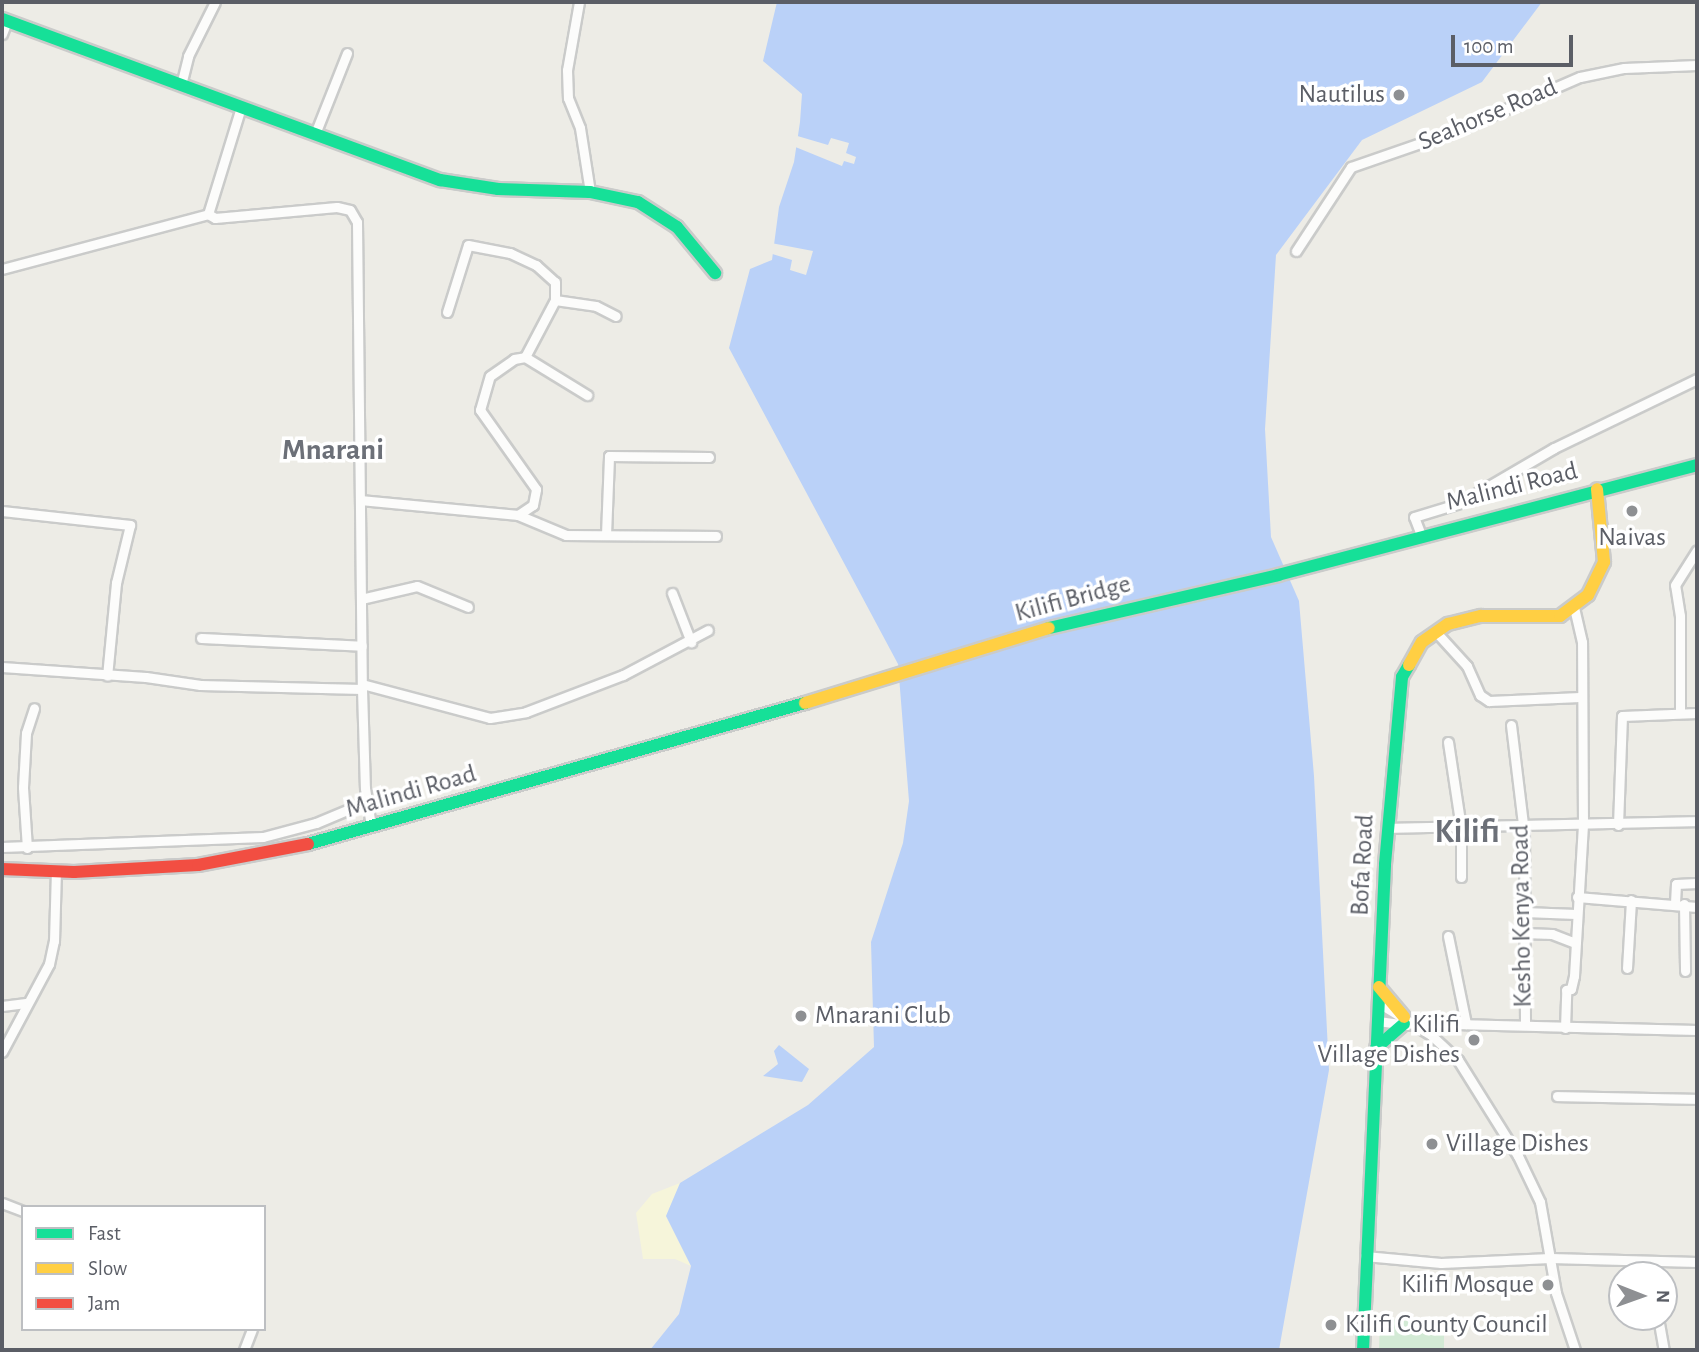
<!DOCTYPE html>
<html>
<head>
<meta charset="utf-8">
<style>
  body { margin:0 }
  #map { position:relative; width:1699px; height:1352px; overflow:hidden; background:#edece6; font-family:"Alegreya Sans",sans-serif }
  div>[style] { position:absolute }
  [style*='--x'] { left:calc(var(--x)*1px); top:calc(var(--y)*1px); width:calc(var(--w)*1px); rotate:calc(var(--a)*1deg) }
  .green>* { inset:0; background:#d3ead5 }
  .sand>* { inset:0; background:#f6f5da }
  .water>* { inset:0; background:#bad1f8 }
  .pier>* { inset:0; background:#edece6 }
  .roads { filter:drop-shadow(2px 0 #cacbca) drop-shadow(-2px 0 #cacbca) drop-shadow(0 2px #cacbca) drop-shadow(0 -2px #cacbca) }
  .street>* { height:9px; margin:-4.5px; padding:0 4.5px; transform-origin:4.5px; border-radius:4.5px; background:#fcfcfb }
  .fast>* { height:12px; margin:-6px; padding:0 6px; transform-origin:6px; border-radius:6px; background:#16e098 }
  .slow>* { height:12px; margin:-6px; padding:0 6px; transform-origin:6px; border-radius:6px; background:#ffcf43 }
  .jam>* { height:12px; margin:-6px; padding:0 6px; transform-origin:6px; border-radius:6px; background:#f24e42 }
  .dots>* { width:19px; height:19px; translate:-50% -50%; box-sizing:border-box; border:4px solid #fff; border-radius:50% }
  span { translate:-50% -50%; white-space:nowrap; text-align:center; line-height:1.15; -webkit-text-stroke:7px #fff; paint-order:stroke }
  .poi-label { font-size:26px; color:#5b5e66 }
  .right { translate:-100% -50%; text-align:right }
  .left { translate:0 -50%; text-align:left }
  .street-label { font-size:26px; color:#5b5e66 }
  .quarter-label { font-size:30px; color:#6c7078; font-weight:700 }
  .district-label { font-size:33px; color:#6c7078; font-weight:700 }
  .frame { position:absolute; inset:0; border:4px solid #5b5e66; pointer-events:none }
  .legend { position:absolute; left:21px; top:1205px; width:245px; height:126px; box-sizing:border-box; background:#fff; border:2px solid #bdbfc2; margin:0; padding:9px 12px; list-style:none; font-size:21px; color:#5b5e66 }
  .legend li { display:flex; align-items:center; gap:14px; height:35px }
  .legend b { width:35px; border:2px solid #bdbfc2 }
  .north { position:absolute; left:1608px; top:1261px; width:70px; height:70px; box-sizing:border-box; background:#fff; border:2px solid #bdbfc2; border-radius:50%; rotate:91deg; font-size:19px; font-weight:700; line-height:28px; text-align:center; color:#5b5e66 }
  .north::after { content:''; display:block; margin:auto; width:24px; height:32px; background:#8e9093; clip-path:polygon(50% 0,100% 100%,50% 72%,0 100%) }
  .scale { position:absolute; left:1451px; top:35px; width:122px; height:32px; box-sizing:border-box; border:4px solid #5b5e66; border-top:0; padding-left:9px; font-size:21px; line-height:24px; white-space:nowrap; color:#5b5e66; -webkit-text-stroke:5px #fff; paint-order:stroke }
</style>
</head>
<body>
<div id="map">
  <div class="green">
    <div style="clip-path:polygon(1380px 1318px,1444px 1325px,1444px 1350px,1379px 1350px)"></div>
  </div>
  <div class="sand">
    <div style="clip-path:polygon(680px 1183px,666px 1216px,691px 1266px,675px 1259px,643px 1259px,636px 1213px,652px 1194px)"></div>
  </div>
  <div class="water">
    <div style="clip-path:polygon(777px 2px,1542px 2px,1482px 82px,1362px 140px,1276px 255px,1265px 429px,1271px 537px,1299px 601px,1314px 776px,1329px 1070px,1279px 1350px,650px 1350px,679px 1314px,691px 1266px,666px 1216px,680px 1183px,808px 1105px,874px 1047px,871px 942px,903px 843px,909px 801px,898px 664px,729px 348px,750px 269px,772px 260px,779px 207px,794px 162px,800px 122px,802px 94px,763px 61px)"></div>
    <div style="clip-path:polygon(779px 1045px,809px 1069px,802px 1082px,763px 1076px,778px 1064px,774px 1051px)"></div>
  </div>
  <div class="pier">
    <div style="clip-path:polygon(794px 135px,828px 145px,831px 138px,849px 143px,846px 153px,856px 157px,854px 164px,844px 161px,842px 166px,793px 146px)"></div>
    <div style="clip-path:polygon(771px 243px,813px 251px,806px 275px,790px 270px,792px 260px,769px 253px)"></div>
  </div>
  <div class="roads">
    <div class="street">
      <div style="--x:579;--y:2;--w:69;--a:100"></div>
      <div style="--x:567;--y:70;--w:28;--a:88"></div>
      <div style="--x:568;--y:98;--w:32;--a:68"></div>
      <div style="--x:580;--y:128;--w:65;--a:81.1"></div>
      <div style="--x:2;--y:34;--w:14;--a:-69"></div>
      <div style="--x:181;--y:85;--w:30;--a:-76"></div>
      <div style="--x:188;--y:56;--w:60;--a:-63.4"></div>
      <div style="--x:241;--y:107;--w:112;--a:107.1"></div>
      <div style="--x:208;--y:214;--w:8;--a:30"></div>
      <div style="--x:215;--y:218;--w:122;--a:-5.2"></div>
      <div style="--x:337;--y:207;--w:13;--a:13"></div>
      <div style="--x:350;--y:210;--w:14;--a:60"></div>
      <div style="--x:357;--y:222;--w:467;--a:89.4"></div>
      <div style="--x:362;--y:689;--w:99;--a:88.3"></div>
      <div style="--x:365;--y:788;--w:38;--a:81"></div>
      <div style="--x:315;--y:134;--w:87;--a:-68.4"></div>
      <div style="--x:1296;--y:251;--w:100;--a:-56.8"></div>
      <div style="--x:1351;--y:167;--w:110;--a:-19.1"></div>
      <div style="--x:1455;--y:131;--w:136;--a:-23.4"></div>
      <div style="--x:1580;--y:77;--w:45;--a:-11.6"></div>
      <div style="--x:1624;--y:68;--w:73;--a:-2.4"></div>
      <div style="--x:2;--y:269;--w:213;--a:-14.9"></div>
      <div style="--x:447;--y:312;--w:70;--a:-72.6"></div>
      <div style="--x:468;--y:245;--w:43;--a:10.8"></div>
      <div style="--x:510;--y:253;--w:29;--a:25"></div>
      <div style="--x:536;--y:265;--w:25;--a:42"></div>
      <div style="--x:555;--y:282;--w:18;--a:90"></div>
      <div style="--x:525;--y:357;--w:73;--a:31.5"></div>
      <div style="--x:360;--y:500;--w:159;--a:5.4"></div>
      <div style="--x:518;--y:515;--w:18;--a:-34"></div>
      <div style="--x:533;--y:505;--w:16;--a:-79"></div>
      <div style="--x:536;--y:489;--w:97;--a:-125.3"></div>
      <div style="--x:480;--y:410;--w:35;--a:-74"></div>
      <div style="--x:490;--y:376;--w:29;--a:-35"></div>
      <div style="--x:514;--y:359;--w:11;--a:-10"></div>
      <div style="--x:525;--y:357;--w:64;--a:-62.2"></div>
      <div style="--x:555;--y:300;--w:41;--a:8.3"></div>
      <div style="--x:596;--y:306;--w:22;--a:27"></div>
      <div style="--x:2;--y:511;--w:129;--a:6.2"></div>
      <div style="--x:130;--y:525;--w:60;--a:103.6"></div>
      <div style="--x:116;--y:583;--w:93;--a:95.5"></div>
      <div style="--x:518;--y:515;--w:52;--a:22.6"></div>
      <div style="--x:566;--y:535;--w:150;--a:0.4"></div>
      <div style="--x:606;--y:535;--w:79;--a:-87.8"></div>
      <div style="--x:609;--y:456;--w:100;--a:0.6"></div>
      <div style="--x:1421;--y:535;--w:19;--a:-111"></div>
      <div style="--x:1414;--y:517;--w:48;--a:-16.9"></div>
      <div style="--x:1460;--y:503;--w:109;--a:-30.3"></div>
      <div style="--x:1554;--y:448;--w:159;--a:-25.8"></div>
      <div style="--x:672;--y:593;--w:53;--a:68.8"></div>
      <div style="--x:361;--y:599;--w:57;--a:-13.1"></div>
      <div style="--x:417;--y:586;--w:55;--a:22.4"></div>
      <div style="--x:1436;--y:632;--w:46;--a:47.6"></div>
      <div style="--x:1467;--y:666;--w:32;--a:66"></div>
      <div style="--x:1480;--y:695;--w:11;--a:34"></div>
      <div style="--x:1489;--y:701;--w:91;--a:-2.5"></div>
      <div style="--x:201;--y:638;--w:161;--a:2.8"></div>
      <div style="--x:2;--y:667;--w:144;--a:4"></div>
      <div style="--x:146;--y:677;--w:55;--a:8.4"></div>
      <div style="--x:200;--y:685;--w:162;--a:1.4"></div>
      <div style="--x:362;--y:684;--w:132;--a:14.9"></div>
      <div style="--x:490;--y:718;--w:36;--a:-9"></div>
      <div style="--x:526;--y:712;--w:104;--a:-20.9"></div>
      <div style="--x:623;--y:675;--w:96;--a:-27.9"></div>
      <div style="--x:1680;--y:713;--w:97;--a:-90"></div>
      <div style="--x:1680;--y:616;--w:31;--a:-99"></div>
      <div style="--x:1675;--y:585;--w:41;--a:-57.8"></div>
      <div style="--x:1511;--y:725;--w:108;--a:83.1"></div>
      <div style="--x:1524;--y:832;--w:191;--a:89.7"></div>
      <div style="--x:1448;--y:742;--w:87;--a:81.4"></div>
      <div style="--x:1461;--y:828;--w:49;--a:90"></div>
      <div style="--x:1618;--y:825;--w:109;--a:-87.9"></div>
      <div style="--x:1622;--y:716;--w:75;--a:-2.3"></div>
      <div style="--x:1388;--y:828;--w:309;--a:-1.3"></div>
      <div style="--x:2;--y:847;--w:261;--a:-2.2"></div>
      <div style="--x:263;--y:837;--w:55;--a:-14.8"></div>
      <div style="--x:316;--y:823;--w:54;--a:-22.8"></div>
      <div style="--x:27;--y:848;--w:61;--a:-93.8"></div>
      <div style="--x:23;--y:787;--w:54;--a:-86.8"></div>
      <div style="--x:26;--y:733;--w:26;--a:-72"></div>
      <div style="--x:1577;--y:897;--w:120;--a:4.8"></div>
      <div style="--x:1675;--y:903;--w:19;--a:-87"></div>
      <div style="--x:1676;--y:884;--w:21;--a:-3"></div>
      <div style="--x:1684;--y:904;--w:67;--a:89.1"></div>
      <div style="--x:1524;--y:912;--w:52;--a:2.2"></div>
      <div style="--x:1523;--y:933;--w:29;--a:2"></div>
      <div style="--x:1552;--y:934;--w:25;--a:21"></div>
      <div style="--x:1448;--y:936;--w:90;--a:78.4"></div>
      <div style="--x:1627;--y:968;--w:68;--a:-86.6"></div>
      <div style="--x:1380;--y:1004;--w:60;--a:31.3"></div>
      <div style="--x:1431;--y:1035;--w:37;--a:43"></div>
      <div style="--x:1458;--y:1060;--w:113;--a:58"></div>
      <div style="--x:1518;--y:1156;--w:51;--a:64.4"></div>
      <div style="--x:1540;--y:1202;--w:92;--a:80"></div>
      <div style="--x:1556;--y:1293;--w:60;--a:71.6"></div>
      <div style="--x:2;--y:1006;--w:24;--a:-7"></div>
      <div style="--x:1378;--y:1021;--w:29;--a:8"></div>
      <div style="--x:1415;--y:1023;--w:282;--a:1.4"></div>
      <div style="--x:1565;--y:1028;--w:38;--a:-88"></div>
      <div style="--x:1566;--y:990;--w:5;--a:-11"></div>
      <div style="--x:1571;--y:989;--w:13;--a:-77"></div>
      <div style="--x:1574;--y:976;--w:152;--a:-86.6"></div>
      <div style="--x:1583;--y:824;--w:182;--a:-90.3"></div>
      <div style="--x:1582;--y:642;--w:37;--a:-103"></div>
      <div style="--x:2;--y:1052;--w:100;--a:-61.9"></div>
      <div style="--x:49;--y:964;--w:24;--a:-78"></div>
      <div style="--x:54;--y:941;--w:70;--a:-88.4"></div>
      <div style="--x:1557;--y:1096;--w:140;--a:1.2"></div>
      <div style="--x:2;--y:1203;--w:22;--a:21"></div>
      <div style="--x:1365;--y:1256;--w:76;--a:5.3"></div>
      <div style="--x:1441;--y:1263;--w:109;--a:-2.6"></div>
      <div style="--x:1550;--y:1258;--w:147;--a:1.6"></div>
      <div style="--x:1659;--y:1323;--w:27;--a:80"></div>
      <div style="--x:244;--y:1350;--w:22;--a:-69"></div>
    </div>
    <div class="fast">
      <div style="--x:2;--y:19;--w:467;--a:20.2"></div>
      <div style="--x:440;--y:180;--w:59;--a:8.8"></div>
      <div style="--x:498;--y:189;--w:92;--a:1.9"></div>
      <div style="--x:590;--y:192;--w:49;--a:11.8"></div>
      <div style="--x:638;--y:202;--w:46;--a:32.7"></div>
      <div style="--x:677;--y:227;--w:60;--a:50.4"></div>
      <div style="--x:1049;--y:628;--w:235;--a:-13"></div>
      <div style="--x:1278;--y:575;--w:433;--a:-14.7"></div>
      <div style="--x:308;--y:844;--w:517;--a:-15.84"></div>
      <div style="--x:1376;--y:1048;--w:37;--a:-41"></div>
      <div style="--x:1363;--y:1350;--w:486;--a:-87.4"></div>
      <div style="--x:1385;--y:864;--w:188;--a:-84.8"></div>
      <div style="--x:1402;--y:677;--w:14;--a:-60"></div>
    </div>
    <div class="slow">
      <div style="--x:1409;--y:665;--w:26;--a:-61"></div>
      <div style="--x:1422;--y:642;--w:32;--a:-35"></div>
      <div style="--x:1448;--y:624;--w:34;--a:-14"></div>
      <div style="--x:1481;--y:616;--w:79;--a:0"></div>
      <div style="--x:1560;--y:616;--w:35;--a:-37"></div>
      <div style="--x:1588;--y:595;--w:37;--a:-64"></div>
      <div style="--x:1604;--y:562;--w:73;--a:-95.5"></div>
      <div style="--x:805;--y:703;--w:255;--a:-17.1"></div>
      <div style="--x:1379;--y:987;--w:39;--a:50"></div>
    </div>
    <div class="jam">
      <div style="--x:2;--y:869;--w:72;--a:2.4"></div>
      <div style="--x:74;--y:872;--w:124;--a:-3.2"></div>
      <div style="--x:198;--y:865;--w:112;--a:-10.8"></div>
    </div>
  </div>
  <div class="dots">
    <div style="left:1399px;top:95px;background:#8e9093"></div>
    <div style="left:1632px;top:511px;background:#8e9093"></div>
    <div style="left:801px;top:1016px;background:#8e9093"></div>
    <div style="left:1474px;top:1040px;background:#8e9093"></div>
    <div style="left:1432px;top:1144px;background:#8e9093"></div>
    <div style="left:1548px;top:1285px;background:#8e9093"></div>
    <div style="left:1331px;top:1325px;background:#8e9093"></div>
  </div>
  <div class="poi-label">
    <span class="right" style="left:1385px;top:95px">Nautilus</span>
    <span style="left:1632px;top:538px">Naivas</span>
    <span class="left" style="left:815px;top:1016px">Mnarani Club</span>
    <span class="right" style="left:1460px;top:1040px">Kilifi<br>Village Dishes</span>
    <span class="left" style="left:1446px;top:1144px">Village Dishes</span>
    <span class="right" style="left:1534px;top:1285px">Kilifi Mosque</span>
    <span class="left" style="left:1345px;top:1325px">Kilifi County Council</span>
  </div>
  <div class="street-label">
    <span style="left:1488px;top:115px;rotate:-23deg">Seahorse Road</span>
    <span style="left:1512px;top:487px;rotate:-14deg">Malindi Road</span>
    <span style="left:1073px;top:599px;rotate:-15deg">Kilifi Bridge</span>
    <span style="left:411px;top:792px;rotate:-16deg">Malindi Road</span>
    <span style="left:1363px;top:865px;rotate:-87deg">Bofa Road</span>
    <span style="left:1522px;top:916px;rotate:-91deg">Kesho Kenya Road</span>
  </div>
  <div class="quarter-label">
    <span style="left:333px;top:450px">Mnarani</span>
  </div>
  <div class="district-label">
    <span style="left:1467px;top:833px">Kilifi</span>
  </div>
  <div class="frame"></div>
  <ul class="legend">
  <li><b style="height:9px;background:#16e098"></b>Fast</li>
  <li><b style="height:9px;background:#ffcf43"></b>Slow</li>
  <li><b style="height:9px;background:#f24e42"></b>Jam</li>
  </ul>
  <div class="north">N</div>
  <div class="scale">100 m</div>
</div>
</body>
</html>
